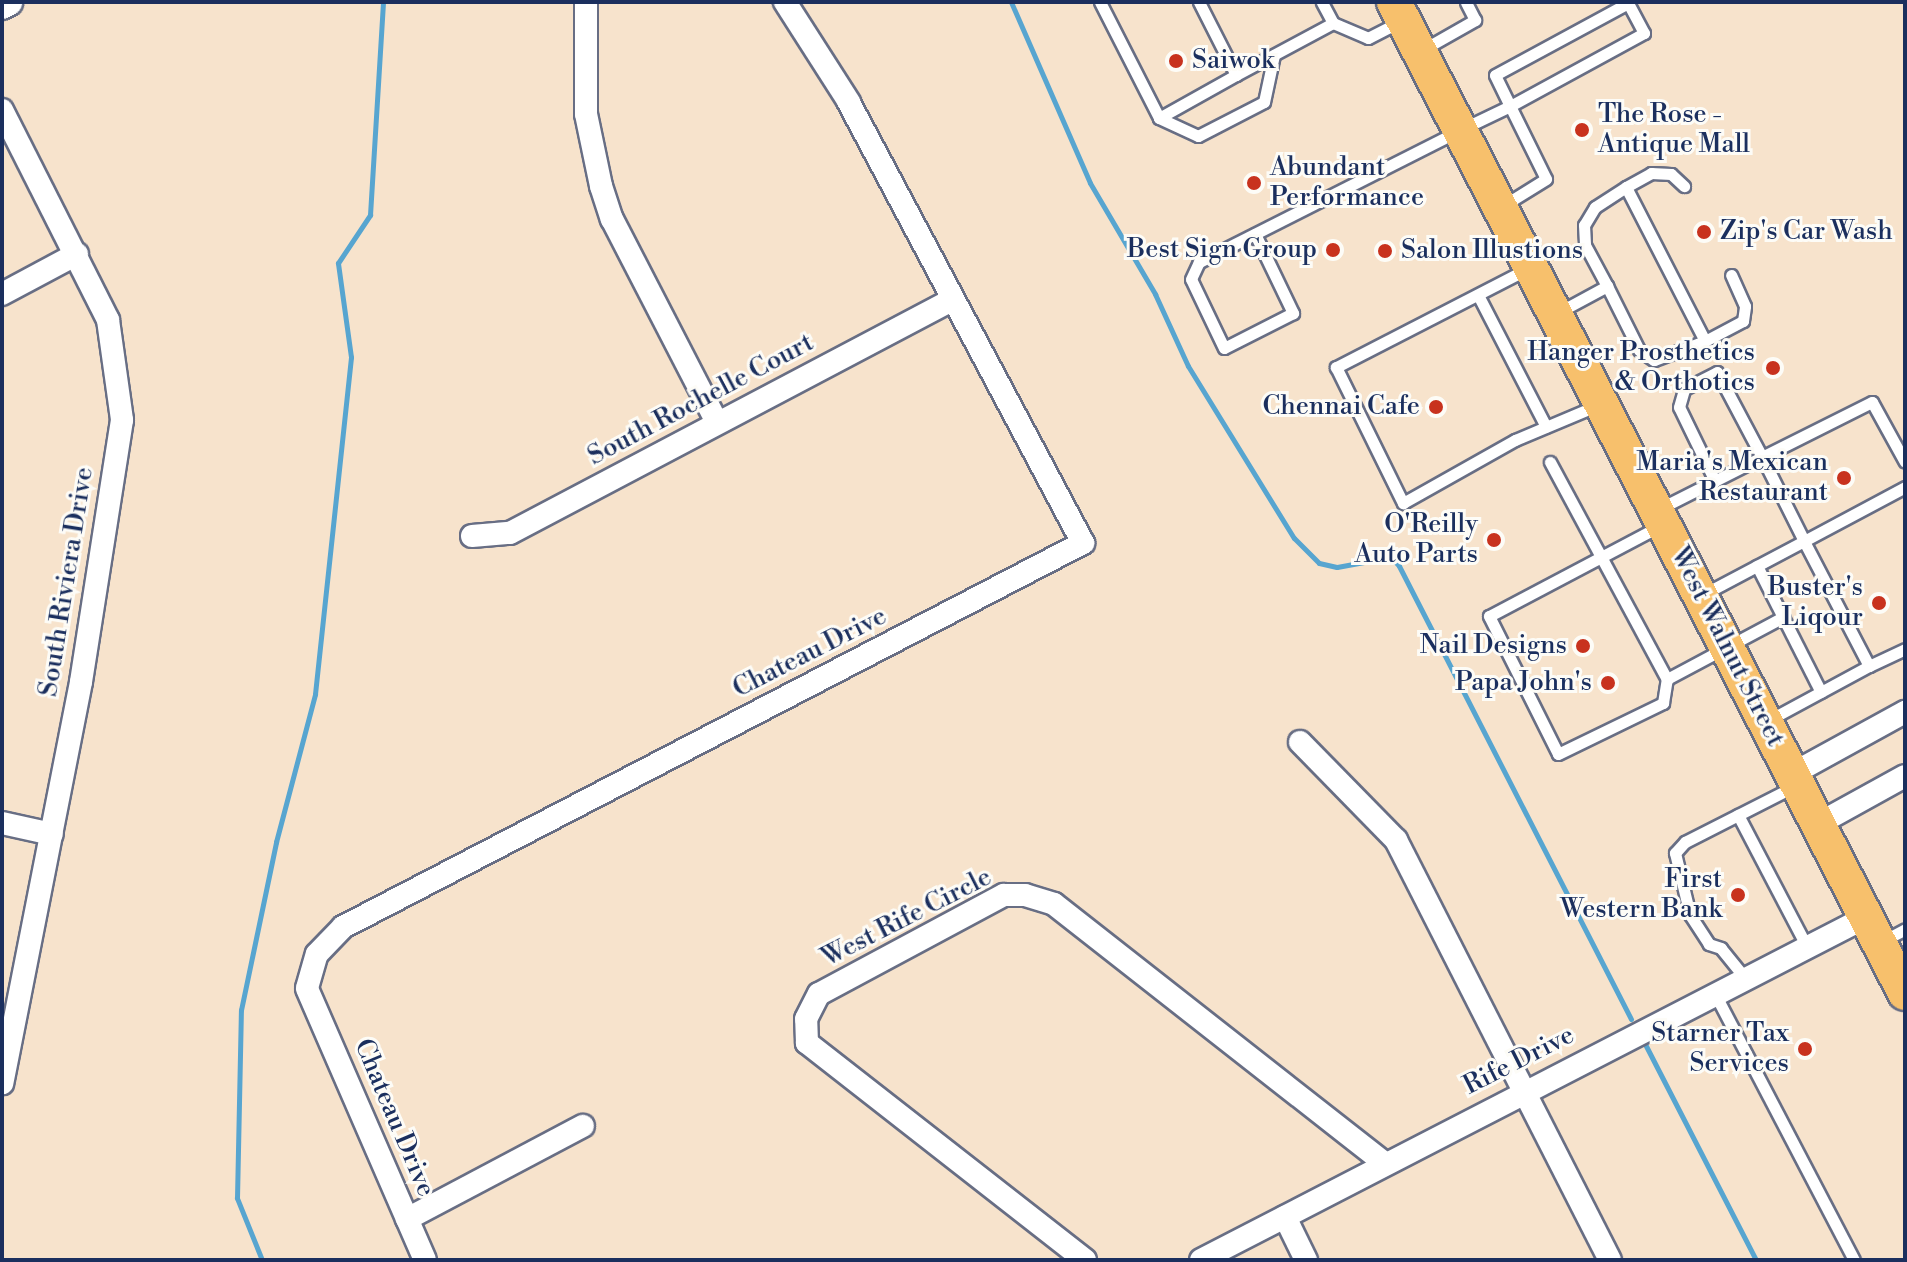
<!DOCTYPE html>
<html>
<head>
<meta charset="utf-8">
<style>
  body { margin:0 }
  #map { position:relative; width:1907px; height:1262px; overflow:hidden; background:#f7e3cc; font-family:"Libre Bodoni",serif }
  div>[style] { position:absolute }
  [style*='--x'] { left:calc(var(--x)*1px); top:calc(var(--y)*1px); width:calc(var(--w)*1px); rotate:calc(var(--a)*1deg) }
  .stream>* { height:5px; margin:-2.5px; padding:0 2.5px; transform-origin:2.5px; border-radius:2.5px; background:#57a5d0 }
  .roads { filter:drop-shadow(2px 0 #686e84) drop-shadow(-2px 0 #686e84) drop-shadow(0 2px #686e84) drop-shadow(0 -2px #686e84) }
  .service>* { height:11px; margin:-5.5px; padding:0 5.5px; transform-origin:5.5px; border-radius:5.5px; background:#fff }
  .minor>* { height:22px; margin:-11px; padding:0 11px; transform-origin:11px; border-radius:11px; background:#fff }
  .tertiary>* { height:28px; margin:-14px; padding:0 14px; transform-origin:14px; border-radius:14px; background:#fff }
  .primary>* { height:34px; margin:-17px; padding:0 17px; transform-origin:17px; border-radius:17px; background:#f7c06c }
  .dots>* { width:22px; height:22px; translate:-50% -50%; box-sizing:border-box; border:4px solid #fdfcf7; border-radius:50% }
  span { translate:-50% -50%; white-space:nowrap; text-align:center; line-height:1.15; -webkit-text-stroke:6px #fdfcf7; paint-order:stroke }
  .poi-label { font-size:26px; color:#1b2f5e }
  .left { translate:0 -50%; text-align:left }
  .right { translate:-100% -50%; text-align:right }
  .street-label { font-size:26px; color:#1b2f5e }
  .frame { position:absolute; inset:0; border:4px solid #1b2f5e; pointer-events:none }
</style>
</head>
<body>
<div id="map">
  <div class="stream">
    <div style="--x:1011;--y:2;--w:197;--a:66.4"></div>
    <div style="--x:1090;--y:183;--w:129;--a:59.6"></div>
    <div style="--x:1155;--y:294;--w:79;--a:65.4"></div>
    <div style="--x:1188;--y:366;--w:202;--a:58.4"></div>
    <div style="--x:1294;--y:538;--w:35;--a:45"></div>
    <div style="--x:1319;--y:563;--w:18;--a:13"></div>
    <div style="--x:1337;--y:567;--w:55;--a:-10.5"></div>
    <div style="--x:1391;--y:557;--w:12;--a:48"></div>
    <div style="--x:1399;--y:566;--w:509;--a:62.88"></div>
    <div style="--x:1645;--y:1044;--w:243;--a:62.8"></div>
    <div style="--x:262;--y:1260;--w:67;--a:-112"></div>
    <div style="--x:237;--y:1198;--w:188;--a:-88.8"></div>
    <div style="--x:241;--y:1010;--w:172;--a:-78.2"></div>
    <div style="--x:276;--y:842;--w:153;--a:-75.2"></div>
    <div style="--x:315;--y:694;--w:339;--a:-83.9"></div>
    <div style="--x:351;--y:357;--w:95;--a:-97.9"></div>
    <div style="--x:338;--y:263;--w:58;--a:-56.3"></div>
    <div style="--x:370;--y:215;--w:213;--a:-86.5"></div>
  </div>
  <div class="roads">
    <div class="service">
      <div style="--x:1100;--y:2;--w:130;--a:63"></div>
      <div style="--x:1159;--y:118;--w:88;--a:-29.2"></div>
      <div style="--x:1236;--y:75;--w:82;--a:-116.9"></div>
      <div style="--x:1628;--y:3;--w:34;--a:62"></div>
      <div style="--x:1644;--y:33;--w:153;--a:151.4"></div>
      <div style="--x:1510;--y:106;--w:34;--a:-116"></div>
      <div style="--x:1495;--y:75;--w:151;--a:-28.4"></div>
      <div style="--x:1333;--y:23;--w:38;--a:23"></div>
      <div style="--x:1368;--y:38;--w:37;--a:-27"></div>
      <div style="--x:1424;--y:49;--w:59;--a:-29.6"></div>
      <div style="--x:1475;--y:20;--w:20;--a:-117"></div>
      <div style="--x:1236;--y:75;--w:110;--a:-28.2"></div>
      <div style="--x:1333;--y:23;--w:24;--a:-118"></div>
      <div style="--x:1159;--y:118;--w:43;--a:24.8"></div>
      <div style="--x:1198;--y:136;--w:74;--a:-27.3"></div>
      <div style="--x:1264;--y:102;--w:48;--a:-78"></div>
      <div style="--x:1626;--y:187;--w:29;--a:-29"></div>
      <div style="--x:1651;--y:173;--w:20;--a:3"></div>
      <div style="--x:1671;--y:174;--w:18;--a:43"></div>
      <div style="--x:1255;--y:234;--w:88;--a:64.3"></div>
      <div style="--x:1293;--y:313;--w:77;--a:153.1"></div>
      <div style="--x:1224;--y:348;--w:76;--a:-115.6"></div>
      <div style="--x:1191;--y:279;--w:19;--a:-65"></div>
      <div style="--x:1199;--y:262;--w:292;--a:-26.8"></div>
      <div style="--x:1460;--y:130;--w:55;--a:-25.6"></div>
      <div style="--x:1510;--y:106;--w:81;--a:63.7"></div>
      <div style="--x:1546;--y:179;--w:49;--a:148.2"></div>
      <div style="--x:1527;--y:269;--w:215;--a:152.8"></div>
      <div style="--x:1336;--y:367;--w:152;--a:63.8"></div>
      <div style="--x:1403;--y:503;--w:129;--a:-29.4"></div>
      <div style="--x:1515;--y:440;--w:88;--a:-22.8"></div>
      <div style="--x:1478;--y:295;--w:148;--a:62.7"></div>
      <div style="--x:1559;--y:312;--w:55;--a:-28.4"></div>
      <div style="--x:1607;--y:286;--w:72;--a:63.4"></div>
      <div style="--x:1639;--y:350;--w:18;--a:34"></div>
      <div style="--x:1654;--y:360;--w:54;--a:-20.4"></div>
      <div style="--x:1705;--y:341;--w:173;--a:-117.2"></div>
      <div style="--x:1626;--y:187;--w:37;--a:147"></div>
      <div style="--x:1595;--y:207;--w:21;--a:121"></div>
      <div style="--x:1584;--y:225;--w:20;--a:87"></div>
      <div style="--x:1585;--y:245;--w:47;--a:61.8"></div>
      <div style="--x:1705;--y:341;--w:43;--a:-27.8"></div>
      <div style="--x:1743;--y:321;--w:15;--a:-82"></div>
      <div style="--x:1745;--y:306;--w:34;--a:-114"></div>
      <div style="--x:1550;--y:462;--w:247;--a:61.7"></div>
      <div style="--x:1715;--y:481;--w:82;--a:-115.9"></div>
      <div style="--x:1679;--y:407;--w:19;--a:-74"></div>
      <div style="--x:1684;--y:389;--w:37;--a:-27"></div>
      <div style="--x:1717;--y:372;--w:96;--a:62.1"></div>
      <div style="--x:1762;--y:457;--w:123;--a:-26.6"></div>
      <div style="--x:1872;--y:402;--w:68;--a:61.2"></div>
      <div style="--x:1659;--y:509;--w:115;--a:-26.8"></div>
      <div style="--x:1762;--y:457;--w:94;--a:63.4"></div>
      <div style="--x:1804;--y:541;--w:113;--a:152.1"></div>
      <div style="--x:1660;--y:526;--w:193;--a:152.2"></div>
      <div style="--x:1489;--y:616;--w:154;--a:63.4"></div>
      <div style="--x:1558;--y:754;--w:117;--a:-25.9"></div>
      <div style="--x:1663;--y:703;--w:24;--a:-81"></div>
      <div style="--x:1667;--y:679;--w:132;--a:-28.1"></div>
      <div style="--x:1757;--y:566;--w:141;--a:63.1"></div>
      <div style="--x:1869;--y:666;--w:40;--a:-25"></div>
      <div style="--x:1769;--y:720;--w:114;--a:-28.4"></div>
      <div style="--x:1869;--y:666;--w:141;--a:-117.5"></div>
      <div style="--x:1804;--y:541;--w:115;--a:-28.1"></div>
      <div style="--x:1738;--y:815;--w:149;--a:62.4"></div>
      <div style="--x:1881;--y:942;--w:27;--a:-28"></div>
      <div style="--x:1745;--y:978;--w:38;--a:-129"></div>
      <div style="--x:1721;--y:948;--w:13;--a:-162"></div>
      <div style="--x:1709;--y:944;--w:35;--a:-123"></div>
      <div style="--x:1690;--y:915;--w:64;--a:-103.6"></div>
      <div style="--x:1675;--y:853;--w:15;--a:-48"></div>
      <div style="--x:1685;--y:842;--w:121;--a:-27"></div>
      <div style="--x:1715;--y:994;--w:300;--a:62.4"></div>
    </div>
    <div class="minor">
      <div style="--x:586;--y:2;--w:112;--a:90"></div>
      <div style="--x:586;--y:114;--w:74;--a:78.2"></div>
      <div style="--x:601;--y:186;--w:35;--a:72"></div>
      <div style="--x:612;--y:219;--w:229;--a:62.7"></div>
      <div style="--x:2;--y:110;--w:235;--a:63.2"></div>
      <div style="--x:108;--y:320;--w:101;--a:82"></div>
      <div style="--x:122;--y:420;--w:265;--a:98.9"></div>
      <div style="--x:81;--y:682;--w:409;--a:101.1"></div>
      <div style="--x:2;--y:294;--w:85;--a:-28.1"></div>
      <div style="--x:472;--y:536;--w:38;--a:-5"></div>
      <div style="--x:510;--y:533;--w:500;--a:-27.8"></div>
      <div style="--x:1300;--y:742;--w:137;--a:45.6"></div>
      <div style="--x:1396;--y:840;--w:471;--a:63"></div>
      <div style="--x:1792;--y:774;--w:129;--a:-28.8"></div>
      <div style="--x:2;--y:823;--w:51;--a:12.4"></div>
      <div style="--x:1818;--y:824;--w:99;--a:-28.9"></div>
      <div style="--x:1285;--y:1217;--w:48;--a:64"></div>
      <div style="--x:407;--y:1219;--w:199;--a:-27.9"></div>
      <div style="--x:425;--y:1260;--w:296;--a:-113.5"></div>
      <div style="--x:307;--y:988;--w:35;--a:-74"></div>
      <div style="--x:317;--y:954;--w:37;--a:-46"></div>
      <div style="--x:343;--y:927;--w:834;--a:-27.43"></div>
      <div style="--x:1083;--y:543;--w:499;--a:-118"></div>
      <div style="--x:849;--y:102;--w:119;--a:-122.6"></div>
      <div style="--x:1085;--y:1260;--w:353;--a:-142"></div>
      <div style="--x:807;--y:1043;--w:24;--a:-92"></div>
      <div style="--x:806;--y:1019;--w:28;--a:-63"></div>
      <div style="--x:819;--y:994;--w:210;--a:-28.2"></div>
      <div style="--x:1004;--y:895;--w:21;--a:0"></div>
      <div style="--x:1025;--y:895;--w:30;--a:17"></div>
      <div style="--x:1054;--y:904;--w:418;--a:38.1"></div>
      <div style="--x:1201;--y:1260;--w:748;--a:-27.28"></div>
    </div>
    <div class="tertiary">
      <div style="--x:2;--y:5;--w:7;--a:-27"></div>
    </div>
    <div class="primary">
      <div style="--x:1394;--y:2;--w:1115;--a:62.72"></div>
    </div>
  </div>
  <div class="dots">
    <div style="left:1176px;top:61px;background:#c8321e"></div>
    <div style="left:1582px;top:130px;background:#c8321e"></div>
    <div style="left:1254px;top:183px;background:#c8321e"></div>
    <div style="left:1704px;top:232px;background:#c8321e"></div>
    <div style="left:1333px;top:250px;background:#c8321e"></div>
    <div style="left:1385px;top:251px;background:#c8321e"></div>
    <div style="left:1773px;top:368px;background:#c8321e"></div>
    <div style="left:1436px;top:407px;background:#c8321e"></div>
    <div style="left:1844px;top:478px;background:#c8321e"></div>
    <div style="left:1494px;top:540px;background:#c8321e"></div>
    <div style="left:1879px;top:603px;background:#c8321e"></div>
    <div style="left:1583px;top:646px;background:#c8321e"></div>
    <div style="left:1608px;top:683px;background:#c8321e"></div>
    <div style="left:1738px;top:895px;background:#c8321e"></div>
    <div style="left:1805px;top:1049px;background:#c8321e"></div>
  </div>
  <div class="poi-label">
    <span class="left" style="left:1192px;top:61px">Saiwok</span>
    <span class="left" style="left:1598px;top:130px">The Rose -<br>Antique Mall</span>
    <span class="left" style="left:1270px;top:183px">Abundant<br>Performance</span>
    <span class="left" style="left:1720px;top:232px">Zip's Car Wash</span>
    <span class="right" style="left:1317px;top:250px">Best Sign Group</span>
    <span class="left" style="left:1401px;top:251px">Salon Illustions</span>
    <span class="right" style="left:1755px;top:368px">Hanger Prosthetics<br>&amp; Orthotics</span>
    <span class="right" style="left:1420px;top:407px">Chennai Cafe</span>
    <span class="right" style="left:1828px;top:478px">Maria's Mexican<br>Restaurant</span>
    <span class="right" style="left:1478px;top:540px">O'Reilly<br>Auto Parts</span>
    <span class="right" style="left:1863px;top:603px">Buster's<br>Liqour</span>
    <span class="right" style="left:1567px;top:646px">Nail Designs</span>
    <span class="right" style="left:1592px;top:683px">Papa John's</span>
    <span class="right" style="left:1722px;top:895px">First<br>Western Bank</span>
    <span class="right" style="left:1789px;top:1049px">Starner Tax<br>Services</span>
  </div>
  <div class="street-label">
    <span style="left:701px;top:400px;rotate:-28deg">South Rochelle Court</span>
    <span style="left:67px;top:582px;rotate:-81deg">South Riviera Drive</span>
    <span style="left:1727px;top:647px;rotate:63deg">West Walnut Street</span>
    <span style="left:810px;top:653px;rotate:-27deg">Chateau Drive</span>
    <span style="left:907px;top:918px;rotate:-27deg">West Rife Circle</span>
    <span style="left:1519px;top:1061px;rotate:-27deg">Rife Drive</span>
    <span style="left:394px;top:1118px;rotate:67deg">Chateau Drive</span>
  </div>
  <div class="frame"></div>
</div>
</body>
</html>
